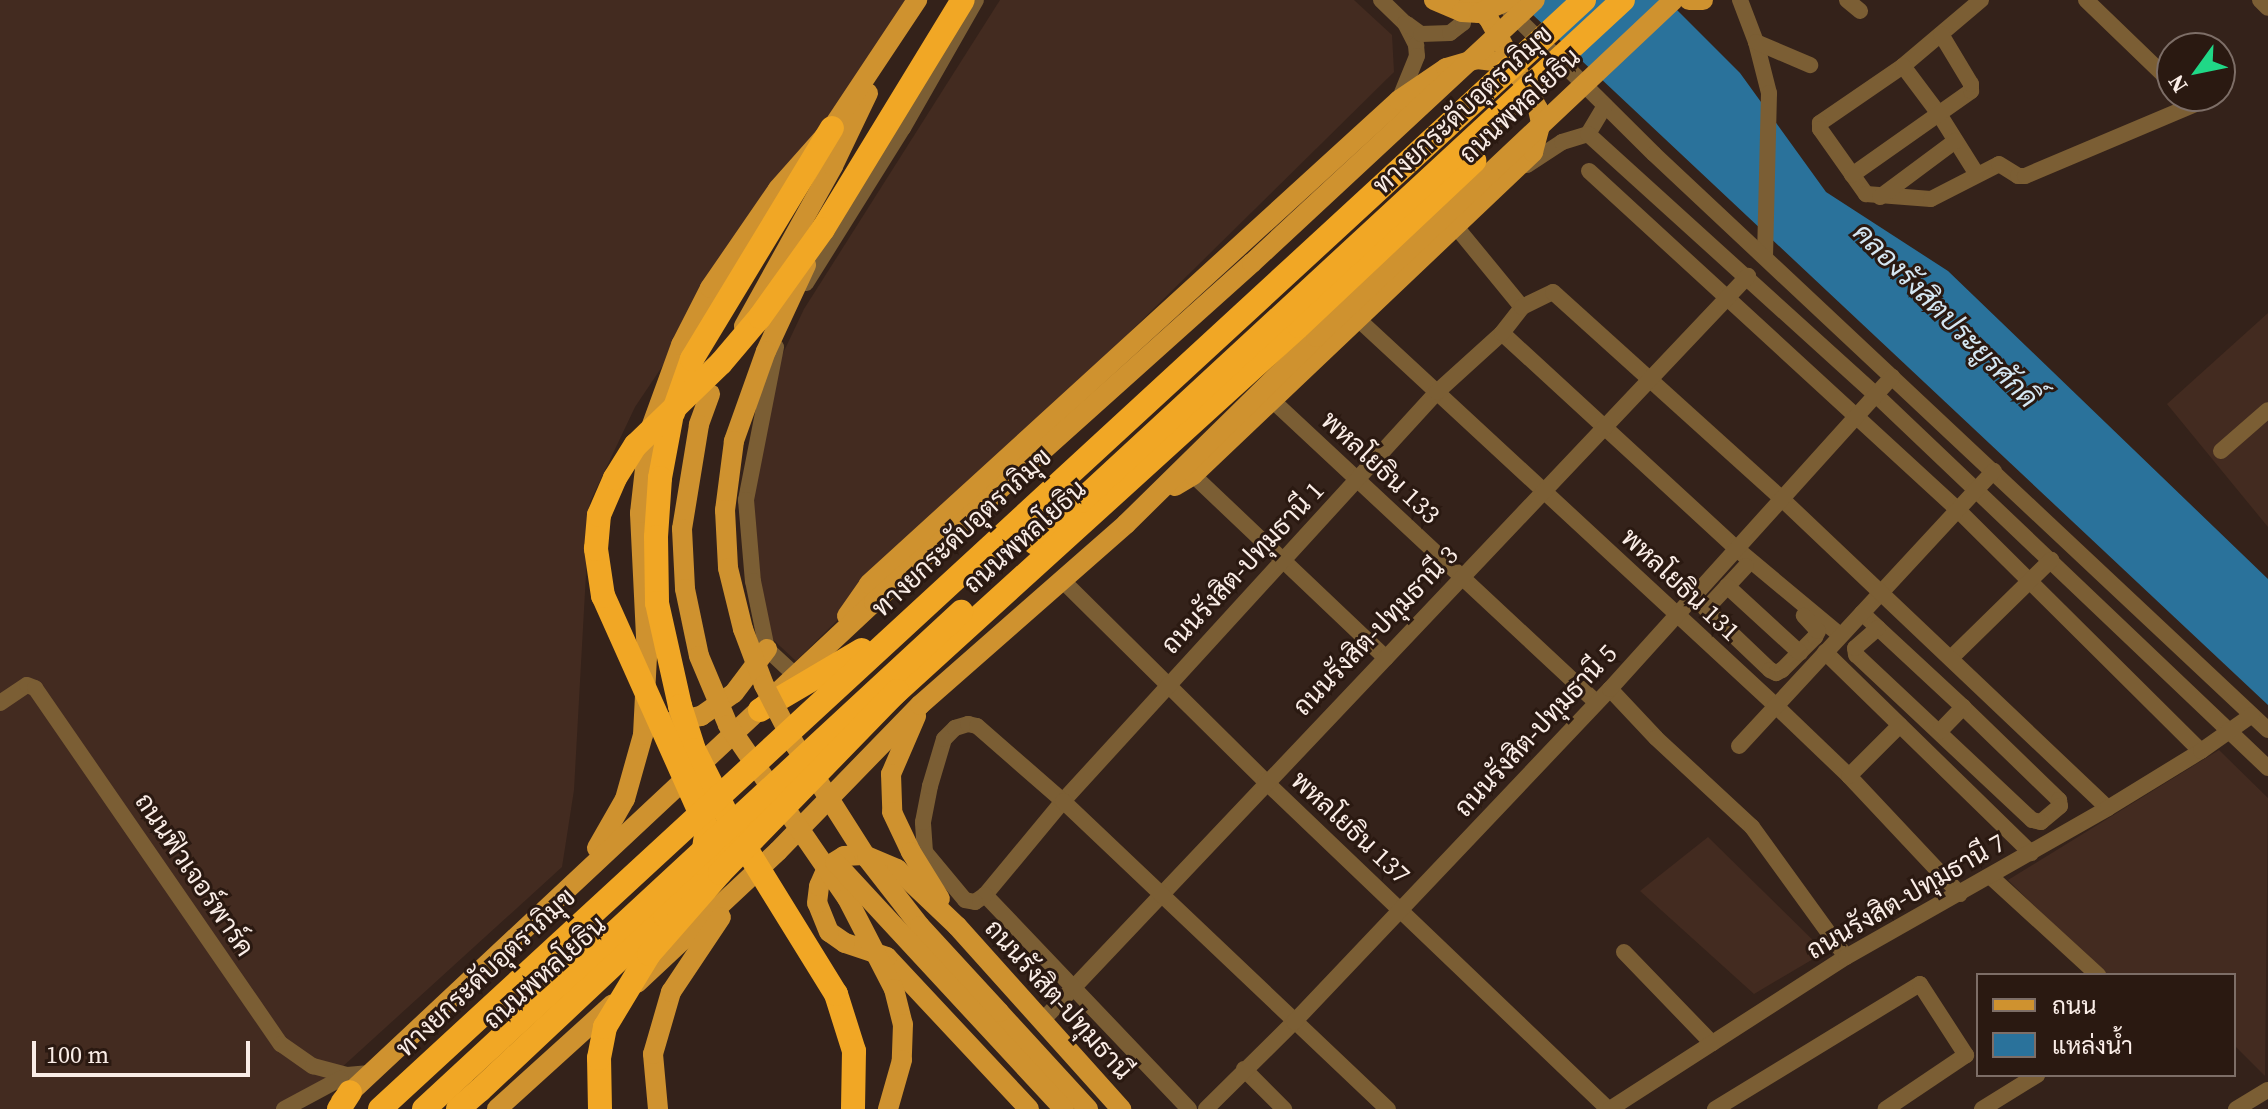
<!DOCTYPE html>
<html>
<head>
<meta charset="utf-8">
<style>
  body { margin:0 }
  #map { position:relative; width:2268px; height:1109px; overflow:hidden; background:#34221a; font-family:"Source Serif 4",Sarabun,serif }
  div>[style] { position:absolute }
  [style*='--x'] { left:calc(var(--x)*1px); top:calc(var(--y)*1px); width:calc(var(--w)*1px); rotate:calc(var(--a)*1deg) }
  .built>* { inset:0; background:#432b20 }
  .water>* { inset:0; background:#2a729b }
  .minor>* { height:16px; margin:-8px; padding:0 8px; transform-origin:8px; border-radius:8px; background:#7b5e34 }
  .major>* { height:20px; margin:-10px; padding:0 10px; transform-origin:10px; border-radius:10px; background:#cf922f }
  .highway>* { height:24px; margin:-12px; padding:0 12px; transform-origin:12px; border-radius:12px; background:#f1a725 }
  .major-bridge>* { height:20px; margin:-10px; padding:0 10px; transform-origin:10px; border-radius:10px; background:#cf922f }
  .highway-bridge>* { height:24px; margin:-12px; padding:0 12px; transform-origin:12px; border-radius:12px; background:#f1a725 }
  span { translate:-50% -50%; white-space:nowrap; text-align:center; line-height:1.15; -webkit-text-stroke:6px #2a1911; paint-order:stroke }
  .street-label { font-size:26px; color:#faede7 }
  .water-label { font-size:28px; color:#d5e7f3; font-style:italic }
  .legend { position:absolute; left:1976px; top:973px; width:260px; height:104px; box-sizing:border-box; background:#2a1911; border:2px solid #7d6e67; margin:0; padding:10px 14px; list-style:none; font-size:24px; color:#faede7 }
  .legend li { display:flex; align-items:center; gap:16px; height:40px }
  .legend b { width:40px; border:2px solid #7d6e67 }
  .north { position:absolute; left:2156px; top:32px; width:80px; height:80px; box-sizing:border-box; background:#2a1911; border:2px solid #7d6e67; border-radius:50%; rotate:237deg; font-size:22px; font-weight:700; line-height:32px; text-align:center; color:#faede7 }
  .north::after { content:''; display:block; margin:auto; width:28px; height:36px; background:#20d887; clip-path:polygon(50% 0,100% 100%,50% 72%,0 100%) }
  .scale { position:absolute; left:32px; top:1041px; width:218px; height:36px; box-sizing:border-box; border:4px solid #faede7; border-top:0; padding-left:10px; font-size:24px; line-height:28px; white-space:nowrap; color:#faede7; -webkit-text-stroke:6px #2a1911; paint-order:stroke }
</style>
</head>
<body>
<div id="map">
  <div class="built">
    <div style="clip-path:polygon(0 0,908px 0,635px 407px,590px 502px,574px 790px,562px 867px,296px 1109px,0 1109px)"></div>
    <div style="clip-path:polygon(1000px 0,1354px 0,1392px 35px,1394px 72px,796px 661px,767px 634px,751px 496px,775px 370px,804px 309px)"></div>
    <div style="clip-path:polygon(2268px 313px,2268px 527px,2167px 404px)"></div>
    <div style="clip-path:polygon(2219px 750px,2268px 798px,2265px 1076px,2234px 1045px,2234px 975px,2105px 975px,2008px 880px)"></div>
    <div style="clip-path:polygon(1708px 837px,1825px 952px,1754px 994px,1640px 891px)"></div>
  </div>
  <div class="water">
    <div style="clip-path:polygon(1517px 0,1667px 0,1740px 73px,1826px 192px,1948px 271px,2268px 579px,2268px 705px)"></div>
  </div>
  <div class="minor">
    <div style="--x:1381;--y:0;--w:33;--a:44"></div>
    <div style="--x:1405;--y:23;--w:25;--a:63"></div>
    <div style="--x:1416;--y:45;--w:11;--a:85"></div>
    <div style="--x:1417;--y:56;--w:48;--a:112.2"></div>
    <div style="--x:1740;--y:0;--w:45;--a:69.1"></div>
    <div style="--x:1756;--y:42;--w:53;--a:75.7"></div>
    <div style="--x:1769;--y:93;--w:164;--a:91.4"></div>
    <div style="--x:1847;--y:0;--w:17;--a:40"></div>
    <div style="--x:1981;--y:0;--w:102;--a:139.8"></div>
    <div style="--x:1903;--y:66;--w:101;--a:145.5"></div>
    <div style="--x:1820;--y:123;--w:6;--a:90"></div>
    <div style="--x:1820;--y:129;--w:80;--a:54.7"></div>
    <div style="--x:1866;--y:194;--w:65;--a:4.4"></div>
    <div style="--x:1931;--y:199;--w:76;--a:-27.2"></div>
    <div style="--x:1999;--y:164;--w:22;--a:32"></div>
    <div style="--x:2018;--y:176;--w:7;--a:0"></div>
    <div style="--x:2025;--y:176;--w:188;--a:-22.9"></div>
    <div style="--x:2198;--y:103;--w:11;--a:-142"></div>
    <div style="--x:2086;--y:0;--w:120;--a:44"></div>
    <div style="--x:2260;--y:0;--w:11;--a:45"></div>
    <div style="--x:1509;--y:10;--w:204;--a:44.8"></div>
    <div style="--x:1654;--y:154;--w:842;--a:43.17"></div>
    <div style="--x:1407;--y:24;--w:17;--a:36"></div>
    <div style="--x:1421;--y:34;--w:29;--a:-2"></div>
    <div style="--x:1450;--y:33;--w:16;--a:-38"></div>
    <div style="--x:1463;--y:23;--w:21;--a:-87"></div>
    <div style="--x:1756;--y:42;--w:59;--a:23.1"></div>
    <div style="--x:1903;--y:66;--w:60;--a:53.1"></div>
    <div style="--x:1939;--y:114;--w:70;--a:57.9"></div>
    <div style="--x:1588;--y:134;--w:33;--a:-59"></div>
    <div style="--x:1527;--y:165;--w:42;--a:-33.3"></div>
    <div style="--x:1562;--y:142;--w:27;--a:-17"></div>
    <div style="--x:1588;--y:134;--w:389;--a:42.2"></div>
    <div style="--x:1876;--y:395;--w:541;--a:43.58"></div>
    <div style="--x:1589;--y:171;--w:501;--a:42.57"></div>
    <div style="--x:1958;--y:510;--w:342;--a:44.8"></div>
    <div style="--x:1852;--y:175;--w:146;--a:-35.2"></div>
    <div style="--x:1971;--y:91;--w:7;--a:-90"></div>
    <div style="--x:1971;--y:84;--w:58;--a:-121"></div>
    <div style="--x:1880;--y:197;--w:94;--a:-36.7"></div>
    <div style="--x:1457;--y:228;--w:102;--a:50.6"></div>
    <div style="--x:806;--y:283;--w:183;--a:-58"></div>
    <div style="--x:903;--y:128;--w:147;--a:-60.3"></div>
    <div style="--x:1359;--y:320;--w:567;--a:42.78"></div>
    <div style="--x:1775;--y:705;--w:103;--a:43.8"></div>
    <div style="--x:1849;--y:776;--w:162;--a:46.8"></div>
    <div style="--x:1502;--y:333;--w:321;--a:42.6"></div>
    <div style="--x:1738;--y:550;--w:133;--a:39.8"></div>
    <div style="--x:776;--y:347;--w:156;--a:101.1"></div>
    <div style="--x:746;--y:500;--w:81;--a:85.1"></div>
    <div style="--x:753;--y:581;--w:69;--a:78.4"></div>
    <div style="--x:767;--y:649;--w:41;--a:43"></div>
    <div style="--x:1272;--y:400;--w:442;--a:43"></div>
    <div style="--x:2221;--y:451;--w:62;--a:-41.1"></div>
    <div style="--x:1193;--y:475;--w:266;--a:43.5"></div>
    <div style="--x:1746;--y:566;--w:59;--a:132.9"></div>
    <div style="--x:1706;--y:609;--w:88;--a:43.6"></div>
    <div style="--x:1770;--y:670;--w:7;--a:27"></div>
    <div style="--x:1776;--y:673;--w:7;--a:-27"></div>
    <div style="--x:1782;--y:670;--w:47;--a:-45"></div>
    <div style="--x:1815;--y:637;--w:7;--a:-63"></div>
    <div style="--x:1818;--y:631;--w:21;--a:-133"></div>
    <div style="--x:1062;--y:580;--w:286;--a:44.7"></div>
    <div style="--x:1265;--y:781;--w:475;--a:43.7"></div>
    <div style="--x:1727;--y:586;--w:99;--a:42.5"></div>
    <div style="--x:1862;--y:613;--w:22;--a:43"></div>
    <div style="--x:1878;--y:628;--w:116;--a:42.9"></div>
    <div style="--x:1963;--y:707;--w:134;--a:44.1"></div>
    <div style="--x:2059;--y:800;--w:6;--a:81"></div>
    <div style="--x:2060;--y:806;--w:25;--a:140"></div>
    <div style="--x:2041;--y:822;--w:9;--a:-167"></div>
    <div style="--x:2032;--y:820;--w:241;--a:-136.8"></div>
    <div style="--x:1856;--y:655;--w:7;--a:-98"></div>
    <div style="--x:1855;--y:648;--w:30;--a:-41"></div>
    <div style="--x:1825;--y:652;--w:288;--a:44.3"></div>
    <div style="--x:1952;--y:657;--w:139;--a:-44.4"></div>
    <div style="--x:1610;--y:689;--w:67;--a:46.8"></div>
    <div style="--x:1656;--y:738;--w:131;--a:42.8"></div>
    <div style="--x:1752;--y:827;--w:160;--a:54.1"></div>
    <div style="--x:0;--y:703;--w:32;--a:-34"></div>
    <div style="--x:27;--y:685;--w:9;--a:21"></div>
    <div style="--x:35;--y:688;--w:433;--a:55.4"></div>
    <div style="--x:281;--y:1044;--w:39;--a:35"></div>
    <div style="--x:313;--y:1066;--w:35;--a:15"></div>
    <div style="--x:347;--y:1075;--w:23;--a:-5"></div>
    <div style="--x:1939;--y:732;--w:35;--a:-46"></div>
    <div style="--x:1739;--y:746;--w:375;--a:-47.2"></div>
    <div style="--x:1849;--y:776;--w:72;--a:-45"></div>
    <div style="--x:1990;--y:876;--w:147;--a:42.5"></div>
    <div style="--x:985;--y:895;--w:122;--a:-50.3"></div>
    <div style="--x:1063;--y:801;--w:554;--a:-47.56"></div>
    <div style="--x:1437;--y:392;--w:88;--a:-42.2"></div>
    <div style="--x:1502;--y:333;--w:33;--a:-52"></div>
    <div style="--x:1522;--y:307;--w:34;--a:-26"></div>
    <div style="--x:1553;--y:292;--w:309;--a:42.1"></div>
    <div style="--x:1782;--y:499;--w:449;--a:43.5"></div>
    <div style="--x:1624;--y:952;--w:127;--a:46"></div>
    <div style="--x:1041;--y:1022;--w:1028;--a:-46.54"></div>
    <div style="--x:1244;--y:1069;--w:57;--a:45"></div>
    <div style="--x:284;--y:1109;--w:64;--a:-28.2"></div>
    <div style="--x:1189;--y:1109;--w:296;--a:-133.6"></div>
    <div style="--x:985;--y:895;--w:12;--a:145"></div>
    <div style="--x:975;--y:902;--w:10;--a:-169"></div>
    <div style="--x:965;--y:900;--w:62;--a:-129.8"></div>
    <div style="--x:925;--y:852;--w:30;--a:-94"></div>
    <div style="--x:923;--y:822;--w:37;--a:-79"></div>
    <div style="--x:930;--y:786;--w:49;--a:-73.4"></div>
    <div style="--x:944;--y:739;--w:16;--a:-45"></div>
    <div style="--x:955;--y:728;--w:14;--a:-17"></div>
    <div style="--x:968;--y:724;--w:9;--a:13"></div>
    <div style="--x:977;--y:726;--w:114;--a:41.1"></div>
    <div style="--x:1063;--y:801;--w:448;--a:43.5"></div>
    <div style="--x:1206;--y:1109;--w:124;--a:-44.7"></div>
    <div style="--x:1294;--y:1022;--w:459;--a:-46.5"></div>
    <div style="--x:1610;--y:689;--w:421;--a:-47.9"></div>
    <div style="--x:1610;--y:1109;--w:281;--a:-32.8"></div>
    <div style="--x:1846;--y:957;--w:301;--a:-29.6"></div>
    <div style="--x:2108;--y:808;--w:109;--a:-31.5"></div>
    <div style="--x:2201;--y:751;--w:62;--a:-35.2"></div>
    <div style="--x:1715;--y:1109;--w:240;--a:-31.4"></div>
    <div style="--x:1920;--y:984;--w:85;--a:57.1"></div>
    <div style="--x:1966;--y:1055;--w:97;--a:146"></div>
    <div style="--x:1982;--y:1109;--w:65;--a:-31.7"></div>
    <div style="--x:2236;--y:1109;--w:37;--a:-31"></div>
  </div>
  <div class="major">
    <div style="--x:1689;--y:0;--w:14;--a:0"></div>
    <div style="--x:744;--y:326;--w:183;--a:-60.9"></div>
    <div style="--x:833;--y:166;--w:81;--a:-64.4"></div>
    <div style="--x:1175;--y:486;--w:21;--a:-31"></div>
    <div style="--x:1193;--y:475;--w:469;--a:-43.5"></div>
    <div style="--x:1533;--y:152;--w:30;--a:-75"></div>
    <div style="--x:1541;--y:123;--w:14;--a:-102"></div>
    <div style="--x:1538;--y:109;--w:102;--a:-118.6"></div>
    <div style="--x:1489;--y:19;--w:27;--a:-135"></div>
    <div style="--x:847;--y:616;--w:39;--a:-55"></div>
    <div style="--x:869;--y:584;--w:718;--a:-42.4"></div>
    <div style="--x:1399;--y:100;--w:57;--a:-34.2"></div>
    <div style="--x:1446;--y:68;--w:32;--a:-16"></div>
    <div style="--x:1477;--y:59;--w:23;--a:7"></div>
    <div style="--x:1500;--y:62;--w:26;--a:37"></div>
    <div style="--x:916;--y:716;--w:63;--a:113.3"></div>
    <div style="--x:891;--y:774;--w:38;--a:88"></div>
    <div style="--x:892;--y:812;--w:44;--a:64.6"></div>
    <div style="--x:911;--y:852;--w:55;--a:58.3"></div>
    <div style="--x:670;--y:722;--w:32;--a:-11"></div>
    <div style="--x:701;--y:716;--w:40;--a:-34.9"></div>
    <div style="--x:734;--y:693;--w:55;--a:-53.1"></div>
    <div style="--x:597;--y:848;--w:56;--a:-60.3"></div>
    <div style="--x:625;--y:799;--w:66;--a:-74.3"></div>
    <div style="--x:643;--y:735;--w:78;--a:-87.1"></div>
    <div style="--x:647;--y:657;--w:144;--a:-92.8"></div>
    <div style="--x:640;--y:513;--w:81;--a:-83.6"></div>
    <div style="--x:649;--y:433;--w:94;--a:-70"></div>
    <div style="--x:681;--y:345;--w:64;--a:-63"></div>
    <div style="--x:710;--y:288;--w:120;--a:-55.5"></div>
    <div style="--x:778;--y:189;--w:81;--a:-48.5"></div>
    <div style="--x:832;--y:128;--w:154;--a:-56.4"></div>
    <div style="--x:637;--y:983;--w:193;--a:-43.1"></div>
    <div style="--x:778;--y:851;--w:204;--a:-45.8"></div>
    <div style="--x:920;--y:705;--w:274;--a:-41.3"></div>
    <div style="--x:1126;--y:524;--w:267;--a:-44.5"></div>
    <div style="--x:999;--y:1012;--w:132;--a:47.5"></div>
    <div style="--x:341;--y:1101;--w:730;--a:-43.11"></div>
    <div style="--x:874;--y:602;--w:508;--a:-41.89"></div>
    <div style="--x:497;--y:1109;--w:156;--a:-42.2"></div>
    <div style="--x:658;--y:1109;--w:55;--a:-95.2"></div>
    <div style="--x:653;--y:1054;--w:65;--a:-73.8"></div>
    <div style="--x:671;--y:992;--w:90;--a:-56.3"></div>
    <div style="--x:1029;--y:1109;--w:208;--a:-133.1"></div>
    <div style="--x:887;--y:957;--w:44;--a:-161.6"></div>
    <div style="--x:845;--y:943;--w:19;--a:-145"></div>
    <div style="--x:829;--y:932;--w:31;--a:-112"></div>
    <div style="--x:817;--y:903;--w:17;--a:-83"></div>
    <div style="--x:819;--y:886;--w:22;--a:-66"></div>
    <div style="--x:828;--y:866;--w:19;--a:-32"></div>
    <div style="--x:844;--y:856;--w:20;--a:-3"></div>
    <div style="--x:864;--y:855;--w:36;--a:23"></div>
    <div style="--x:897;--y:869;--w:83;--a:43.5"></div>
    <div style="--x:957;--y:926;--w:246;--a:48.1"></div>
  </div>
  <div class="highway">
    <div style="--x:823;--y:229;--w:268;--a:-58.6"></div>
    <div style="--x:673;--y:413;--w:57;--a:-70.6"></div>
    <div style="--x:692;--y:359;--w:270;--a:-58.8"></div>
    <div style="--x:1035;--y:543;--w:62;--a:-42.4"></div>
    <div style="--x:883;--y:704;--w:562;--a:-42.26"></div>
    <div style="--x:760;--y:710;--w:118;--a:-30.5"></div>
    <div style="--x:690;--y:879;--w:120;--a:-42.3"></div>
    <div style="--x:836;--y:994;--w:60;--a:72.5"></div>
    <div style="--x:854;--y:1051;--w:58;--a:91"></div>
    <div style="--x:339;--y:1109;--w:20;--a:-57"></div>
    <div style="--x:458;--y:1109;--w:29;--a:-41"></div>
  </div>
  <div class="major-bridge">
    <div style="--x:1434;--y:0;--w:30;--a:23"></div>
    <div style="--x:1462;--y:12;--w:17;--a:3"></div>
    <div style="--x:1479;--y:13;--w:34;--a:-23"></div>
    <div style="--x:1252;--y:263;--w:386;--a:-42.9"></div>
    <div style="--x:806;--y:265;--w:95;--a:114.9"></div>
    <div style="--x:766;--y:351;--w:96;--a:109.6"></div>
    <div style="--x:734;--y:441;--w:70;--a:97.4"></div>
    <div style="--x:725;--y:510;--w:58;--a:87"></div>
    <div style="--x:728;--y:568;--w:63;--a:76.2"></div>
    <div style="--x:743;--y:629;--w:60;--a:69.4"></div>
    <div style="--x:764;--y:685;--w:68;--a:62.7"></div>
    <div style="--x:795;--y:745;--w:134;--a:57.5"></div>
    <div style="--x:867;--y:858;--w:86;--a:52.1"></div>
    <div style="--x:920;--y:926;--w:117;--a:47.4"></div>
    <div style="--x:1316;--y:337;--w:491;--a:-43.3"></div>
    <div style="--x:710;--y:394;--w:33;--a:110"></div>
    <div style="--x:699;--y:425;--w:105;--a:99.3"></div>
    <div style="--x:682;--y:529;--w:60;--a:87.1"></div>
    <div style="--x:685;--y:589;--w:68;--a:78.2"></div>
    <div style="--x:699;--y:656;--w:75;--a:67.2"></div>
    <div style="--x:728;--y:725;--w:210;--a:55.5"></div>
    <div style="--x:847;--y:898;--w:102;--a:62.7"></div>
    <div style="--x:894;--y:989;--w:36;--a:76"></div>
    <div style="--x:903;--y:1024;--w:36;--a:92"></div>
    <div style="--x:902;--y:1060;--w:51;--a:105.9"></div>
    <div style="--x:835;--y:862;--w:337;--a:47.2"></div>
  </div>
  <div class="highway-bridge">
    <div style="--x:1299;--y:326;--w:241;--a:-43.3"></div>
    <div style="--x:671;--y:419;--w:60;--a:100.6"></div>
    <div style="--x:660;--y:478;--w:59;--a:93.9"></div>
    <div style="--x:656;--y:537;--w:66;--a:89.1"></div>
    <div style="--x:657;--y:603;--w:106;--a:77.4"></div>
    <div style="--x:680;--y:706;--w:46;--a:72.3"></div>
    <div style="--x:694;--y:750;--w:89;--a:63.1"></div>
    <div style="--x:734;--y:829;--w:194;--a:58.3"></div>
    <div style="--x:1081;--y:501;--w:738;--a:-42.75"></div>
    <div style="--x:480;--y:1090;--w:254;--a:-43.2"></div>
    <div style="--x:665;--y:916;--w:65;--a:-55.1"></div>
    <div style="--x:702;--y:863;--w:35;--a:-82"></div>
    <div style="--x:707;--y:828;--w:254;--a:-114.1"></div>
    <div style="--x:603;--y:596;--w:48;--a:-98.5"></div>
    <div style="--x:596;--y:549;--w:34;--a:-85"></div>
    <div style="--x:599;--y:515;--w:40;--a:-66.6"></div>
    <div style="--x:615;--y:478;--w:39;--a:-58"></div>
    <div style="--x:636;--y:445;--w:118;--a:-44"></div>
    <div style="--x:721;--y:363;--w:60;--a:-49.7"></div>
    <div style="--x:760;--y:317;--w:108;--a:-54.4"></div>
    <div style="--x:380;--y:1109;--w:1637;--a:-42.65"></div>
    <div style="--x:424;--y:1109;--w:732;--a:-42.78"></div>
    <div style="--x:600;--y:1109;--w:51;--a:-91.1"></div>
    <div style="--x:599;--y:1058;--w:32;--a:-79"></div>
    <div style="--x:605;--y:1027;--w:85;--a:-58.9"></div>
    <div style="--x:649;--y:954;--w:108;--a:-48.8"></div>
    <div style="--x:720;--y:873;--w:254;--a:-45.8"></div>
  </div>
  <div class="street-label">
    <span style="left:1520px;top:106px;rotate:-43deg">ถนนพหลโยธิน</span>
    <span style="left:1463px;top:110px;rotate:-43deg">ทางยกระดับอุตราภิมุข</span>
    <span style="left:1380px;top:468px;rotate:43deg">พหลโยธิน 133</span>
    <span style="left:962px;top:533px;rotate:-43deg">ทางยกระดับอุตราภิมุข</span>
    <span style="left:1025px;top:537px;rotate:-42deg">ถนนพหลโยธิน</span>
    <span style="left:1243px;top:568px;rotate:-47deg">ถนนรังสิต-ปทุมธานี 1</span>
    <span style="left:1680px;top:585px;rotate:43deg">พหลโยธิน 131</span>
    <span style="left:1376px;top:631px;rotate:-46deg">ถนนรังสิต-ปทุมธานี 3</span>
    <span style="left:1536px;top:731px;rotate:-47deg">ถนนรังสิต-ปทุมธานี 5</span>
    <span style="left:1350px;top:828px;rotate:43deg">พหลโยธิน 137</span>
    <span style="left:194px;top:875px;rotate:56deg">ถนนฟิวเจอร์พาร์ค</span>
    <span style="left:1906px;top:897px;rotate:-30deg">ถนนรังสิต-ปทุมธานี 7</span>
    <span style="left:486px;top:973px;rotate:-43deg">ทางยกระดับอุตราภิมุข</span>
    <span style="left:545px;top:973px;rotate:-42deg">ถนนพหลโยธิน</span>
    <span style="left:1058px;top:1000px;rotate:48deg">ถนนรังสิต-ปทุมธานี</span>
  </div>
  <div class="water-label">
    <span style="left:1946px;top:315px;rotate:45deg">คลองรังสิตประยูรศักดิ์</span>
  </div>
  <ul class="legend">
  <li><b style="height:10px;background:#cf922f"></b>ถนน</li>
  <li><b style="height:22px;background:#2a729b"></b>แหล่งน้ำ</li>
  </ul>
  <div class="north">N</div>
  <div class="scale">100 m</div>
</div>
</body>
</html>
